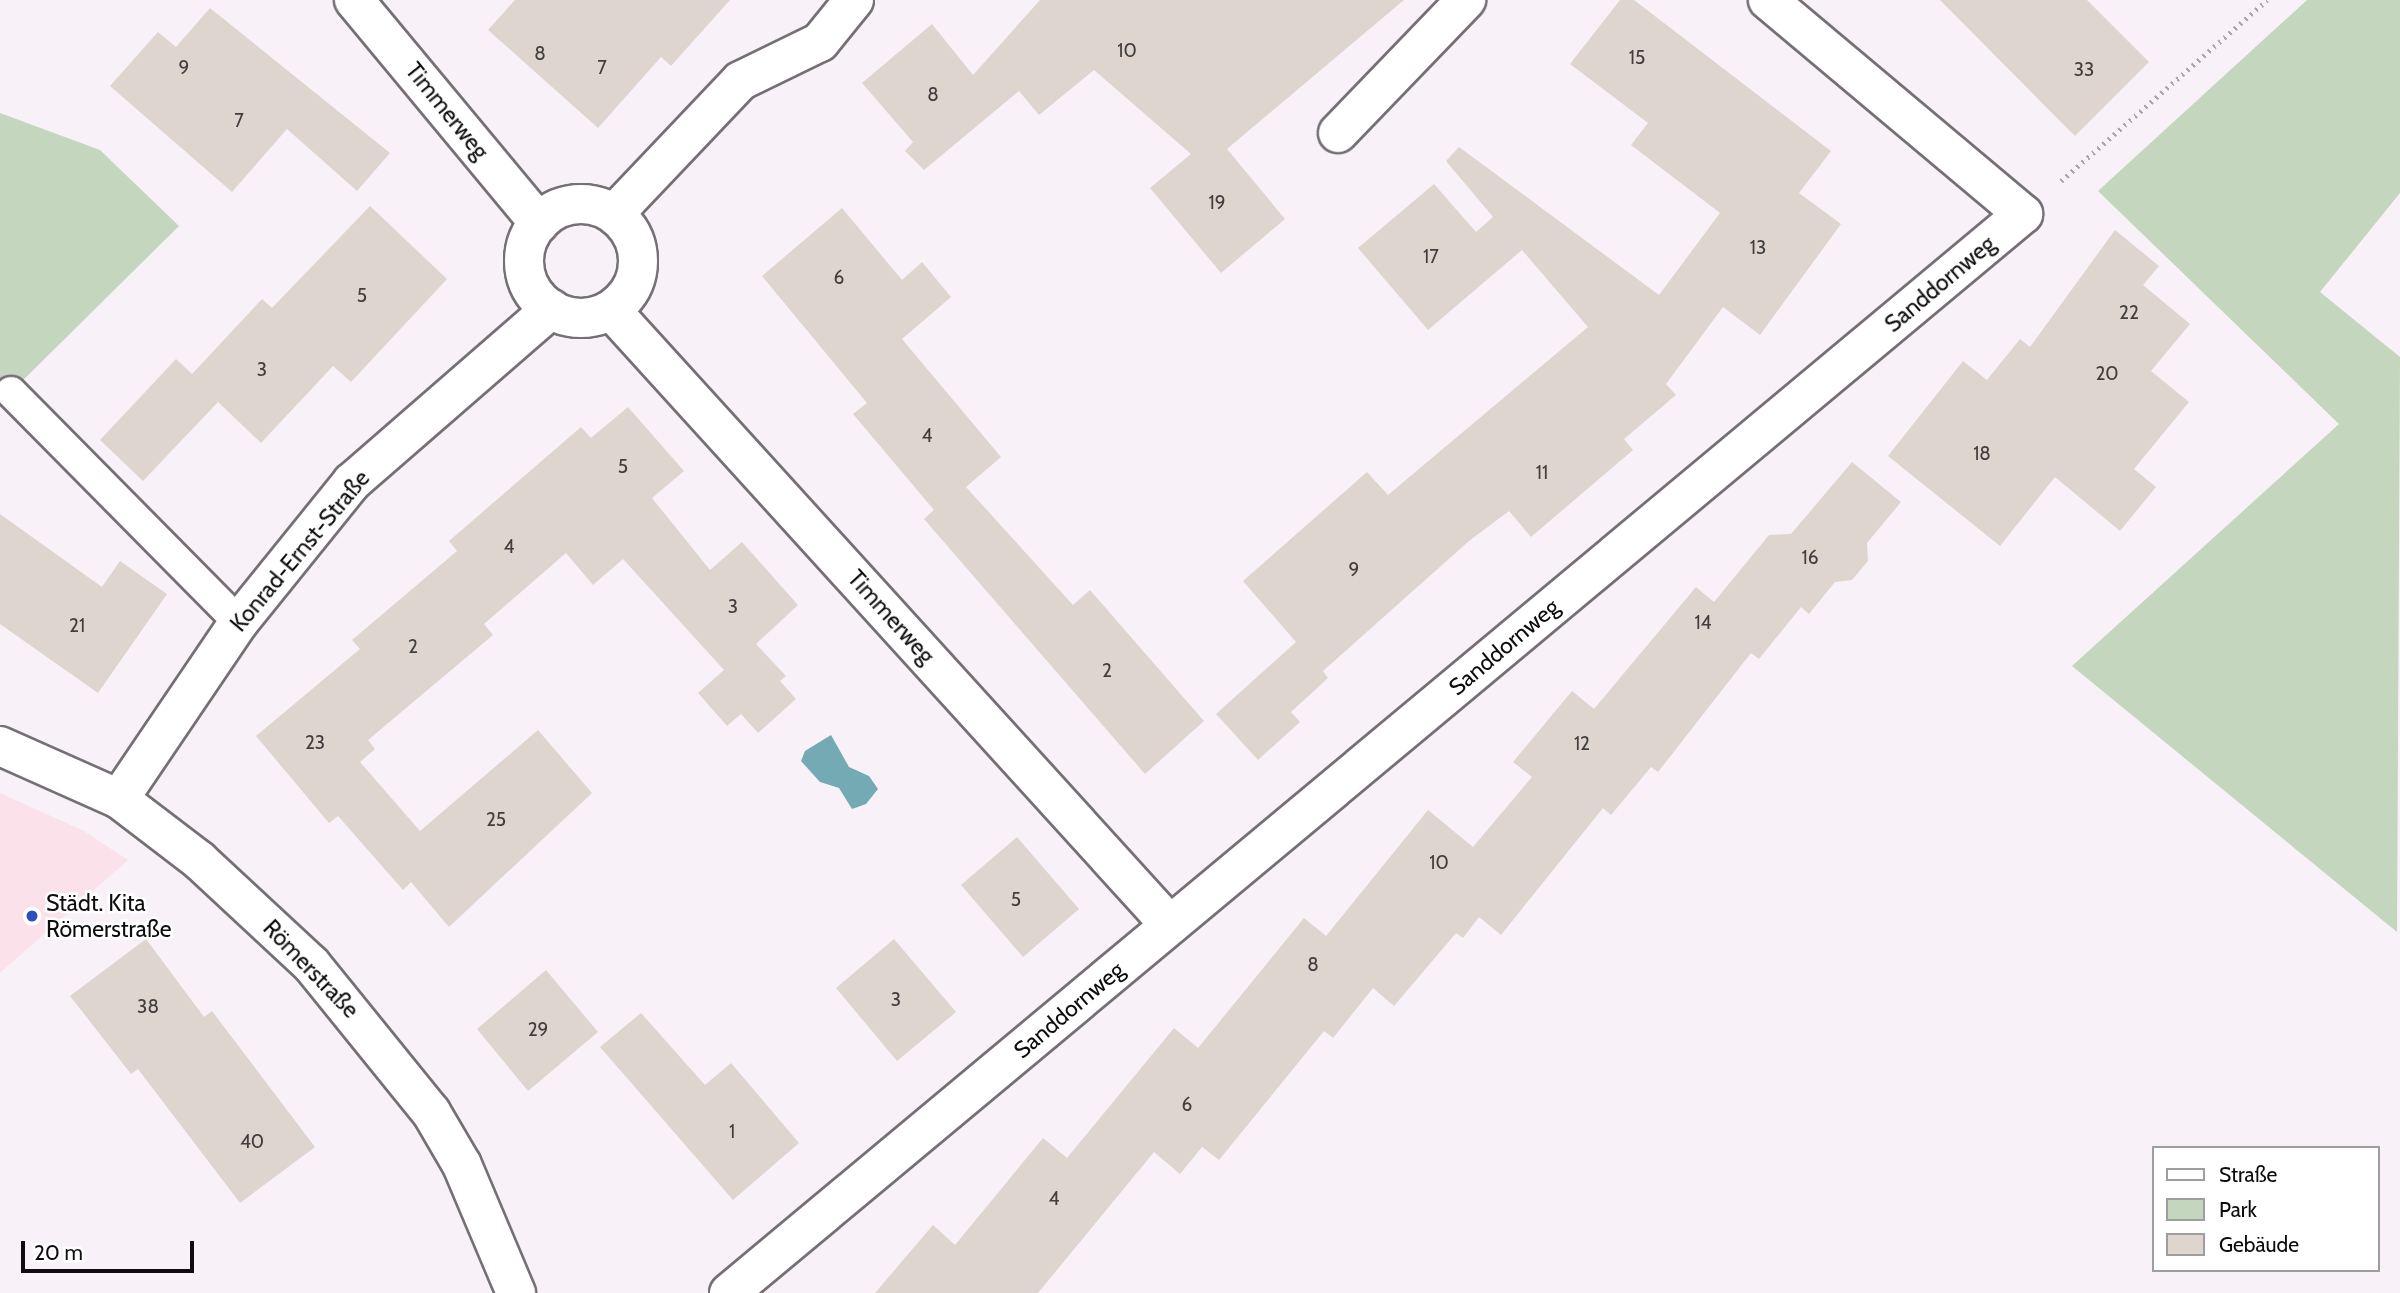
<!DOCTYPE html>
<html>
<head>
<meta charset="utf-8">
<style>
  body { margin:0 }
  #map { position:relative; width:2400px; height:1293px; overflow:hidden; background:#f8f1f8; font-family:Cabin,sans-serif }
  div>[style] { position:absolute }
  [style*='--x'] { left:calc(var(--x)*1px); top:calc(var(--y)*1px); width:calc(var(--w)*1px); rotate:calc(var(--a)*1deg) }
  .education>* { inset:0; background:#fbe2ea }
  .green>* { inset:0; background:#c4d6bd }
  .water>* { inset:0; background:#74aab4 }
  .building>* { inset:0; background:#ded5cf }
  .path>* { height:4.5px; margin-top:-2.25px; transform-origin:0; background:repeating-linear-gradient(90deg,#aba6ab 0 2px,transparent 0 7px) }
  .roads { filter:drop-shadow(2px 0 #766f76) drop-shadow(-2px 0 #766f76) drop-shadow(0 2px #766f76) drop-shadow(0 -2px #766f76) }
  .lane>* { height:30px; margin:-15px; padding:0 15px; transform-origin:15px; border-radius:15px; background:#fff }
  .street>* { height:38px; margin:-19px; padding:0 19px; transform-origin:19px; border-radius:19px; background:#fff }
  .street>.ring { margin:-19px; padding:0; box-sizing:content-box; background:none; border:38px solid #fff; border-radius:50% }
  .dots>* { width:19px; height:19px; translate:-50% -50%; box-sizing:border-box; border:4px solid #fff; border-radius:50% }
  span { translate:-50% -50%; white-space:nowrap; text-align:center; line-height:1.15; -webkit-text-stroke:5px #fff; paint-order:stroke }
  .number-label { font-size:19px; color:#423e3e }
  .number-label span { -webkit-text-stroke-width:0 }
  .street-label { font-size:23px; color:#0e0c0e }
  .poi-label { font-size:23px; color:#0e0c0e }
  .left { translate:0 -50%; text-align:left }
  .legend { position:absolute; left:2152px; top:1146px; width:228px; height:126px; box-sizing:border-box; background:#fff; border:2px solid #9f9e9f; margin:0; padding:9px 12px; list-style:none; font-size:21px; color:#0e0c0e }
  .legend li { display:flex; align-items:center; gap:14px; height:35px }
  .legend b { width:35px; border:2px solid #9f9e9f }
  .scale { position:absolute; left:21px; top:1241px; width:173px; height:32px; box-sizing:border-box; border:4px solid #0e0c0e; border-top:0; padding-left:9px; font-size:21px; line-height:24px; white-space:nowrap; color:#0e0c0e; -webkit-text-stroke:5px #fff; paint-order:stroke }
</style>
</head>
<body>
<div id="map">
  <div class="education">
    <div style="clip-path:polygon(0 793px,84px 831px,128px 860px,0 973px)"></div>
  </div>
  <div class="green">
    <div style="clip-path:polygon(2307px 0,2400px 0,2400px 193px,2320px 292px,2400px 357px,2397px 932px,2072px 666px,2339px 424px,2098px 191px)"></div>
    <div style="clip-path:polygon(0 113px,100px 150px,179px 226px,11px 392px,0 391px)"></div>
  </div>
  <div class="water">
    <div style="clip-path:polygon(831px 735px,849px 767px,869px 776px,878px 789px,866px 804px,852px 809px,839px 788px,820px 782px,801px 761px,805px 751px)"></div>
  </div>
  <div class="building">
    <div style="clip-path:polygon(515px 0,730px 0,671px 66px,661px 57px,598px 128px,488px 30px)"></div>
    <div style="clip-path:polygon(1040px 0,1404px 0,1227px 149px,1285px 219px,1221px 273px,1150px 188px,1191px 154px,1094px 70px,1039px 115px,1019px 91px,924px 170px,905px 151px,913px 142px,862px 83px,932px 24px,973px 75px)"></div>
    <div style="clip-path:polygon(1620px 0,1634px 0,1831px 151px,1799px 193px,1841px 224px,1760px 335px,1723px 307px,1666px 384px,1676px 395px,1624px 439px,1633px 450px,1531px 537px,1509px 511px,1469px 541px,1323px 671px,1328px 678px,1291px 712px,1300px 722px,1258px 760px,1216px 714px,1296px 642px,1243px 581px,1367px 472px,1388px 495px,1588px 327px,1522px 250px,1428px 330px,1358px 248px,1434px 184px,1476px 232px,1493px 217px,1446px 161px,1459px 147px,1659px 295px,1720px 213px,1631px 145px,1648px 123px,1570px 64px)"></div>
    <div style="clip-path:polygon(1940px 0,2087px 0,2149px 62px,2075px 136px)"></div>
    <div style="clip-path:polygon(210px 8px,390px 153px,357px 191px,287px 129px,232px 192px,110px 86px,158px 32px,176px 47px)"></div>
    <div style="clip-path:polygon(370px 206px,447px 279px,351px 382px,333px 366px,261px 443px,218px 402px,143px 481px,100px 440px,176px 359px,192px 374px,262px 299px,272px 308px)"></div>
    <div style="clip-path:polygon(842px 208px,902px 280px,922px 262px,951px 297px,902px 339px,1001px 457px,966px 487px,1073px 605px,1090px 590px,1204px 721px,1145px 774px,924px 519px,934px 510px,853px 414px,867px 403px,762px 276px)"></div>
    <div style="clip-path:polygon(2115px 230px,2159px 266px,2143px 285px,2190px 324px,2151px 371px,2189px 402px,2134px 469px,2156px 487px,2120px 531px,2055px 477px,2000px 546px,1888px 456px,1963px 361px,1987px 380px,2020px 339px,2030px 347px)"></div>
    <div style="clip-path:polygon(628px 407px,684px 471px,652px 498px,710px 570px,742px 542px,798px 605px,756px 644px,786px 676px,780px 681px,796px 699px,758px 733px,741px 714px,727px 726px,698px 693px,724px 670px,623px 559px,593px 585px,566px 553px,484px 624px,493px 635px,368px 740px,375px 749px,360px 762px,420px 831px,538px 730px,592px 793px,449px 927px,411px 882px,403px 890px,338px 816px,329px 823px,256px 736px,360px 649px,352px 640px,457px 551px,449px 541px,581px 427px,591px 438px)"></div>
    <div style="clip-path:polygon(1852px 462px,1901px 502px,1867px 543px,1868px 561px,1852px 580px,1835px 582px,1809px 614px,1801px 607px,1759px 659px,1751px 653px,1658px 772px,1651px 767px,1611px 815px,1603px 808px,1501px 935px,1479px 917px,1463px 938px,1456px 933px,1394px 1006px,1373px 988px,1333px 1038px,1324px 1031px,1219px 1160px,1202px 1147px,1180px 1174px,1154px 1152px,1038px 1293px,875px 1293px,933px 1225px,955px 1245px,1043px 1138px,1067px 1158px,1174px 1028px,1198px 1048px,1304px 918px,1326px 936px,1428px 810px,1473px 847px,1532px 777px,1513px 762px,1572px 691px,1594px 709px,1696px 587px,1714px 602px,1769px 535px,1791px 534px)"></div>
    <div style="clip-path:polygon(0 514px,102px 587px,120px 561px,167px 594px,98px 693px,0 624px)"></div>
    <div style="clip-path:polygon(1017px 837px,1079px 909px,1023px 957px,961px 885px)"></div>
    <div style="clip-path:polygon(146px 939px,204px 1017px,212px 1011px,315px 1147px,240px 1203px,138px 1069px,131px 1074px,70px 996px)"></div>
    <div style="clip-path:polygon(894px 939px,956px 1012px,897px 1061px,836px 988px)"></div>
    <div style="clip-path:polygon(546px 970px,598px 1032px,528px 1091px,477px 1029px)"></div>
    <div style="clip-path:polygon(641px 1013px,705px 1085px,731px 1063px,799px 1143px,733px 1200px,600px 1047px)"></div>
  </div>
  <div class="path">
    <div style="--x:2061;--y:181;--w:274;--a:-41.3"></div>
  </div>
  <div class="roads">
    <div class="lane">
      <div style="--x:11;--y:392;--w:324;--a:45.3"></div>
    </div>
    <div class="street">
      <div style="--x:354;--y:0;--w:290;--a:50.3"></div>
      <div style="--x:1338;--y:133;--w:185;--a:-46.1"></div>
      <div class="ring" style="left:524px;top:204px;width:76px;height:76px"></div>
      <div style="--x:614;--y:214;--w:183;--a:-46.5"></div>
      <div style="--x:740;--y:81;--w:89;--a:-26"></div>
      <div style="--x:820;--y:42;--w:54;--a:-51"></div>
      <div style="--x:611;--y:310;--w:831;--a:47.73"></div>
      <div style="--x:0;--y:746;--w:130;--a:24"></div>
      <div style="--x:119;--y:799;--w:102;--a:37.4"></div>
      <div style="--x:200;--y:861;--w:151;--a:42.9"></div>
      <div style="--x:311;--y:964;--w:191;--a:51"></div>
      <div style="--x:431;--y:1112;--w:61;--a:59.7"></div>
      <div style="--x:462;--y:1165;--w:139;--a:67.1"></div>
      <div style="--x:119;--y:799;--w:214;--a:-55.9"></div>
      <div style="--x:239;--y:622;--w:180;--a:-51.1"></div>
      <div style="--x:352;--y:482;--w:264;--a:-41"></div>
      <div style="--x:729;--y:1293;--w:1685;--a:-39.82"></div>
      <div style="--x:2023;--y:214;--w:333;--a:-140"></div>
    </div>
  </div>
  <div class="dots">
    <div style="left:32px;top:916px;background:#2b51c0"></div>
  </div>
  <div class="number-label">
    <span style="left:1127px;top:51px">10</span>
    <span style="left:540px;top:54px">8</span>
    <span style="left:1637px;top:58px">15</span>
    <span style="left:184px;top:68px">9</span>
    <span style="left:602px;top:68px">7</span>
    <span style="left:2084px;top:70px">33</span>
    <span style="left:933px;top:95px">8</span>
    <span style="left:239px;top:121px">7</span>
    <span style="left:1217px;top:203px">19</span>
    <span style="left:1758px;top:248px">13</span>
    <span style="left:1431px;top:257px">17</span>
    <span style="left:839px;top:278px">6</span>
    <span style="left:362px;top:296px">5</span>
    <span style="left:2129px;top:313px">22</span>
    <span style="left:262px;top:370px">3</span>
    <span style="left:2107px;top:374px">20</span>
    <span style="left:927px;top:436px">4</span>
    <span style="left:1982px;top:454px">18</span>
    <span style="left:623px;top:467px">5</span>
    <span style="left:1542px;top:473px">11</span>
    <span style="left:509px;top:547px">4</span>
    <span style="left:1810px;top:558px">16</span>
    <span style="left:1354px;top:570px">9</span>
    <span style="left:733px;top:607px">3</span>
    <span style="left:1703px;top:623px">14</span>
    <span style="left:77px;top:626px">21</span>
    <span style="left:413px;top:647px">2</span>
    <span style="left:1107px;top:671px">2</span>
    <span style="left:315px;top:743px">23</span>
    <span style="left:1582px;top:744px">12</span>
    <span style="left:496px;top:820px">25</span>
    <span style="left:1439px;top:863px">10</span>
    <span style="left:1016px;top:900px">5</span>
    <span style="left:1313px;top:965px">8</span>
    <span style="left:896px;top:1000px">3</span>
    <span style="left:148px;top:1007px">38</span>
    <span style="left:538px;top:1030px">29</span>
    <span style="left:1187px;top:1105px">6</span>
    <span style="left:732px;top:1132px">1</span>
    <span style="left:252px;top:1142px">40</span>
    <span style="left:1054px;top:1199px">4</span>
  </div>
  <div class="street-label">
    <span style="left:447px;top:111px;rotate:51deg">Timmerweg</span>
    <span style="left:1940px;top:284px;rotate:-40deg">Sanddornweg</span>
    <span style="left:300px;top:551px;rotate:-50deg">Konrad-Ernst-Straße</span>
    <span style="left:891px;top:617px;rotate:48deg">Timmerweg</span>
    <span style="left:1504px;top:647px;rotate:-40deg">Sanddornweg</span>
    <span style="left:311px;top:969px;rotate:46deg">Römerstraße</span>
    <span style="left:1069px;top:1010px;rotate:-40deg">Sanddornweg</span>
  </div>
  <div class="poi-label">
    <span class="left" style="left:46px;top:916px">Städt. Kita<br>Römerstraße</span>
  </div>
  <ul class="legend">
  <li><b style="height:9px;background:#fff"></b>Straße</li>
  <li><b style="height:19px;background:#c4d6bd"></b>Park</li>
  <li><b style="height:19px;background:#ded5cf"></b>Gebäude</li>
  </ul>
  <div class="scale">20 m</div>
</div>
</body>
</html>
